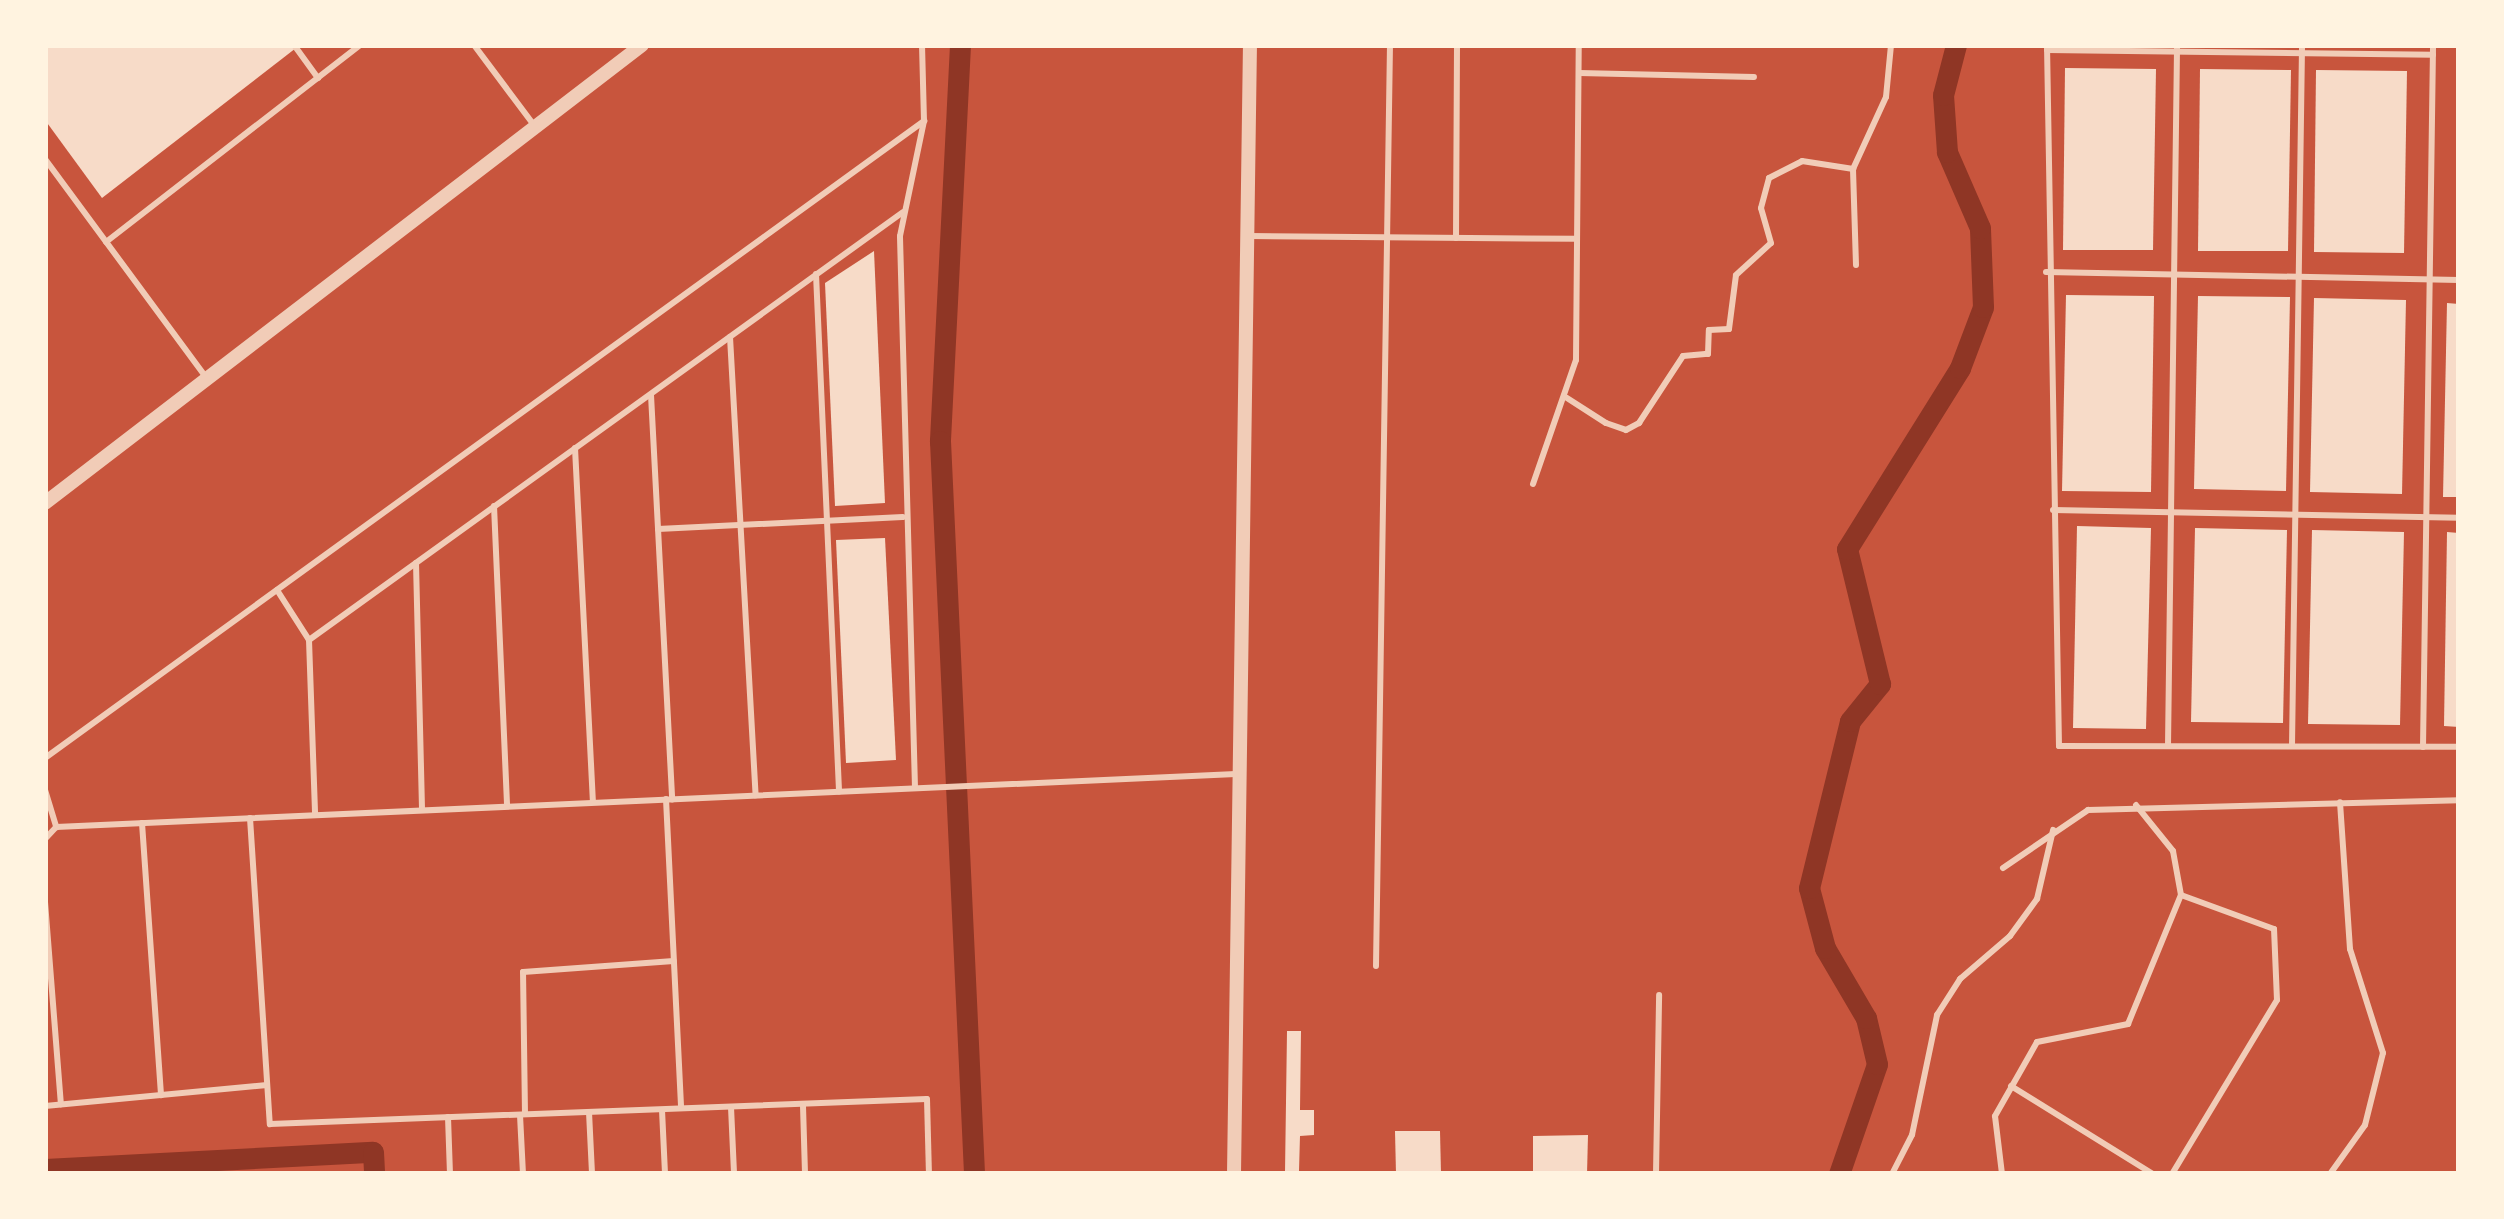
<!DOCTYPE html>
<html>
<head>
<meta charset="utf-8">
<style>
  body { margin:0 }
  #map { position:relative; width:2504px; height:1219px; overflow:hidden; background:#c8553d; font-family:Overpass,sans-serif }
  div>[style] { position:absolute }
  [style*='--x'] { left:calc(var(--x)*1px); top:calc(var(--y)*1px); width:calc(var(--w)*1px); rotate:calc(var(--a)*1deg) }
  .canal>* { height:21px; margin:-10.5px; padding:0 10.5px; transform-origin:10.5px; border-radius:10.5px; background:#8f3625 }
  .building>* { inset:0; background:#f7dbc8 }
  .service>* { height:6px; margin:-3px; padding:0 3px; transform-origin:3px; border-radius:3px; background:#f1ccb7 }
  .tertiary>* { height:14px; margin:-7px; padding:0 7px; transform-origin:7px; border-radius:7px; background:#f1ccb7 }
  span { translate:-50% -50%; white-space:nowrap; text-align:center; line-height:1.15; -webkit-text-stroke:9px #fff3e0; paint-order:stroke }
  .frame { position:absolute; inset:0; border:48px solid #fff3e0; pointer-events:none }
</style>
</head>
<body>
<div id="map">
  <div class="canal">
    <div style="--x:960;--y:45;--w:397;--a:92.9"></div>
    <div style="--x:940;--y:441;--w:734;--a:87.34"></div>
    <div style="--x:45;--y:1169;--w:328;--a:-3"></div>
    <div style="--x:373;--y:1152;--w:22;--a:87"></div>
    <div style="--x:1839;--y:1174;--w:116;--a:-70.9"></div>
    <div style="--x:1877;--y:1064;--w:47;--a:-103.4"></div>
    <div style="--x:1866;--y:1018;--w:81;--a:-120.4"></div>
    <div style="--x:1825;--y:948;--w:62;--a:-104.9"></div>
    <div style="--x:1809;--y:888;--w:172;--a:-76.2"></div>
    <div style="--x:1850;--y:721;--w:48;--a:-51"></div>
    <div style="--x:1880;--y:684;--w:139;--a:-103.7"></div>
    <div style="--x:1847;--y:549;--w:213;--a:-58"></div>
    <div style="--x:1960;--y:368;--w:65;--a:-69.3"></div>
    <div style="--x:1983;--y:307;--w:79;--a:-92.2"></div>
    <div style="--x:1980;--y:228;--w:83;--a:-113.5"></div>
    <div style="--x:1947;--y:152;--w:57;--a:-94"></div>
    <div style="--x:1943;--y:95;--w:52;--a:-75.4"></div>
  </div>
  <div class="building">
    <div style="clip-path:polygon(45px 45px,294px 45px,296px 48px,102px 198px,45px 120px)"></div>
    <div style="clip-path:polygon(2065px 68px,2156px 69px,2153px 250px,2063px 250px)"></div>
    <div style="clip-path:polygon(2200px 69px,2291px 70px,2288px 251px,2198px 251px)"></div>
    <div style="clip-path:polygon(2316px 70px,2407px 71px,2404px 253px,2314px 252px)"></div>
    <div style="clip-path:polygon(874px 251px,885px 503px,835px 506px,825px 283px)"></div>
    <div style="clip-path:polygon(2066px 295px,2154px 296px,2151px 492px,2062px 491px)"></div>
    <div style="clip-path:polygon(2198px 296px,2290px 297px,2286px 491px,2194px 489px)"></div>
    <div style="clip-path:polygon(2314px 298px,2406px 300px,2402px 494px,2310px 492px)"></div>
    <div style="clip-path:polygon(2447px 303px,2459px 304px,2459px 497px,2443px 497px)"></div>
    <div style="clip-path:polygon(2077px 526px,2151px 528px,2146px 729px,2073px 728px)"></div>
    <div style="clip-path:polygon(2195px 528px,2287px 530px,2283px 723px,2191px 722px)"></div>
    <div style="clip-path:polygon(2312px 530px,2404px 532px,2400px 725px,2308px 724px)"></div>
    <div style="clip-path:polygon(2447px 532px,2459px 533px,2459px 727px,2444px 726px)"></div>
    <div style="clip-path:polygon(885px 538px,896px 760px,846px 763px,836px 540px)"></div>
    <div style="clip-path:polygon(1287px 1031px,1301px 1031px,1300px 1110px,1314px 1110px,1314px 1135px,1300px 1136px,1299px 1171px,1285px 1172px)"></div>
    <div style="clip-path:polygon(1395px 1131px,1440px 1131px,1441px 1174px,1396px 1174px)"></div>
    <div style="clip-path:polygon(1588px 1135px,1587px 1174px,1533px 1174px,1533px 1136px)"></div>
  </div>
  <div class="service">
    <div style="--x:294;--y:45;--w:41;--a:54"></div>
    <div style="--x:474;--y:45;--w:99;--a:53.2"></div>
    <div style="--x:2047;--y:45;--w:701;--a:89.02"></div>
    <div style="--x:2059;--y:746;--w:400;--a:0.1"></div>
    <div style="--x:2047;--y:50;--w:386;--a:0.7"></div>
    <div style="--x:1579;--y:73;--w:175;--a:1.3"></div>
    <div style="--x:45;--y:159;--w:270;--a:53.6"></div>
    <div style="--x:1250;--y:236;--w:327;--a:0.5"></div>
    <div style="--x:1456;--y:238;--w:193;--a:-89.7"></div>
    <div style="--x:106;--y:242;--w:321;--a:-37.8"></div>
    <div style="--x:1856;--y:265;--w:96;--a:-91.8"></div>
    <div style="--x:1853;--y:169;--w:79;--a:-65.4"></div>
    <div style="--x:1886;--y:97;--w:52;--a:-84.5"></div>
    <div style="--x:2046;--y:272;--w:413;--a:1.1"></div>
    <div style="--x:816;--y:274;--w:518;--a:87.45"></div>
    <div style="--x:730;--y:337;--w:459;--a:86.8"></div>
    <div style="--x:651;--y:395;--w:405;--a:87"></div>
    <div style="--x:1567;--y:398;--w:46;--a:32.7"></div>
    <div style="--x:1606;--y:423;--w:21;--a:19"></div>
    <div style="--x:1626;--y:430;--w:15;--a:-28"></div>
    <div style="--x:1639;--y:423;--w:80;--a:-56.7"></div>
    <div style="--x:1683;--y:356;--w:25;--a:-5"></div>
    <div style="--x:1708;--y:354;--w:24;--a:-88"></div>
    <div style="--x:1709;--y:330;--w:20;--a:-3"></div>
    <div style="--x:1729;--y:329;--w:54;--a:-82.6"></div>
    <div style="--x:1736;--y:275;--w:47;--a:-42.4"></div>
    <div style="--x:1771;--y:243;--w:36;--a:-106"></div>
    <div style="--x:1761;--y:208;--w:31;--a:-75"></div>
    <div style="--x:1769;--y:178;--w:37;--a:-27"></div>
    <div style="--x:1802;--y:161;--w:52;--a:8.9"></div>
    <div style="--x:575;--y:448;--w:354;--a:87.1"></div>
    <div style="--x:1533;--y:484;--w:131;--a:-70.9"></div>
    <div style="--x:1576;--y:360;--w:315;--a:-89.5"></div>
    <div style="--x:494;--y:506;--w:300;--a:87.5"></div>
    <div style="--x:2053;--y:510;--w:406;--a:1.1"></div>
    <div style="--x:658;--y:529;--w:245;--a:-2.8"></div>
    <div style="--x:416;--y:563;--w:247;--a:88.6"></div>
    <div style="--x:277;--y:590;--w:59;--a:57.4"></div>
    <div style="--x:309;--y:640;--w:175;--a:88"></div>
    <div style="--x:309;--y:640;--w:732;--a:-35.77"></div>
    <div style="--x:2168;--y:746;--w:701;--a:-89.26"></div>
    <div style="--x:2292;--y:746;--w:701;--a:-89.18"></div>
    <div style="--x:2423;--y:747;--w:702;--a:-89.18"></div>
    <div style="--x:45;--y:758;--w:1086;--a:-35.93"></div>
    <div style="--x:915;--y:788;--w:552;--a:-91.56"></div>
    <div style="--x:900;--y:236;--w:117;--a:-78.2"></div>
    <div style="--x:924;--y:121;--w:76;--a:-91.5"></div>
    <div style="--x:45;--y:790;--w:39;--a:73"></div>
    <div style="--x:666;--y:799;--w:308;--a:87.2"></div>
    <div style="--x:250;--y:818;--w:307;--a:86.3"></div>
    <div style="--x:270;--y:1124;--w:657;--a:-2.18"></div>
    <div style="--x:927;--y:1099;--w:75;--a:88.5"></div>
    <div style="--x:142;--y:823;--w:273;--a:86"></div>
    <div style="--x:45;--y:839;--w:16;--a:-47"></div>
    <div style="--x:56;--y:827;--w:1181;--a:-2.57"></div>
    <div style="--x:2003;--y:868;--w:103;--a:-34.3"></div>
    <div style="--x:2088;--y:810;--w:371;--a:-1.5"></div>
    <div style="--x:45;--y:902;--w:203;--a:85.5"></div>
    <div style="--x:1376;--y:966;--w:921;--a:-89.13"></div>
    <div style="--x:2011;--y:1086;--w:167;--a:31.8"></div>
    <div style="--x:45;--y:1106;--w:223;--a:-5.4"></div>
    <div style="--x:803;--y:1106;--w:68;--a:88.3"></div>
    <div style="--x:731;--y:1107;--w:67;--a:87.4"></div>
    <div style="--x:662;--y:1110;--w:64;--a:87.3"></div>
    <div style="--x:589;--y:1112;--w:62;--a:87.2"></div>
    <div style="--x:525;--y:1114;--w:142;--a:-90.8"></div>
    <div style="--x:523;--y:972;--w:151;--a:-4.2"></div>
    <div style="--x:520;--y:1115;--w:59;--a:87.1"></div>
    <div style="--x:448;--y:1117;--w:57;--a:88"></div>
    <div style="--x:1656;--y:1174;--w:179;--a:-89"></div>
    <div style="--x:1892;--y:1174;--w:44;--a:-62.9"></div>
    <div style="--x:1912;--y:1135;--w:123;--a:-78.2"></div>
    <div style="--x:1937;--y:1015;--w:43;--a:-57.4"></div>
    <div style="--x:1960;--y:979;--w:66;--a:-40.7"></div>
    <div style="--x:2010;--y:936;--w:46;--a:-53.9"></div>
    <div style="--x:2037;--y:899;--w:71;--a:-76.9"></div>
    <div style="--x:2002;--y:1174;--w:58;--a:-96.9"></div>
    <div style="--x:1995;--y:1116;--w:85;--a:-60.4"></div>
    <div style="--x:2037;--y:1042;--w:93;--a:-11.2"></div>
    <div style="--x:2128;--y:1024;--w:139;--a:-67.7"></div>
    <div style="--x:2181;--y:895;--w:45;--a:-100.3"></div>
    <div style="--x:2173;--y:851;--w:59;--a:-128.8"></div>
    <div style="--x:2172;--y:1174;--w:203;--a:-58.9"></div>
    <div style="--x:2277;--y:1000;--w:71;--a:-92.4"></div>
    <div style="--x:2274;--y:929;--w:99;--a:-159.9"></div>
    <div style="--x:2330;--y:1174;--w:60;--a:-54.5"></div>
    <div style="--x:2365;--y:1125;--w:74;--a:-76"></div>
    <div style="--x:2383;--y:1053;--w:109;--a:-107.6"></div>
    <div style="--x:2350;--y:949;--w:147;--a:-93.9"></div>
  </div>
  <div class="tertiary">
    <div style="--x:45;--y:503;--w:752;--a:-37.49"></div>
    <div style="--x:1234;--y:1174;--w:1129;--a:-89.19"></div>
  </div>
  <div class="frame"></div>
</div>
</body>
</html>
